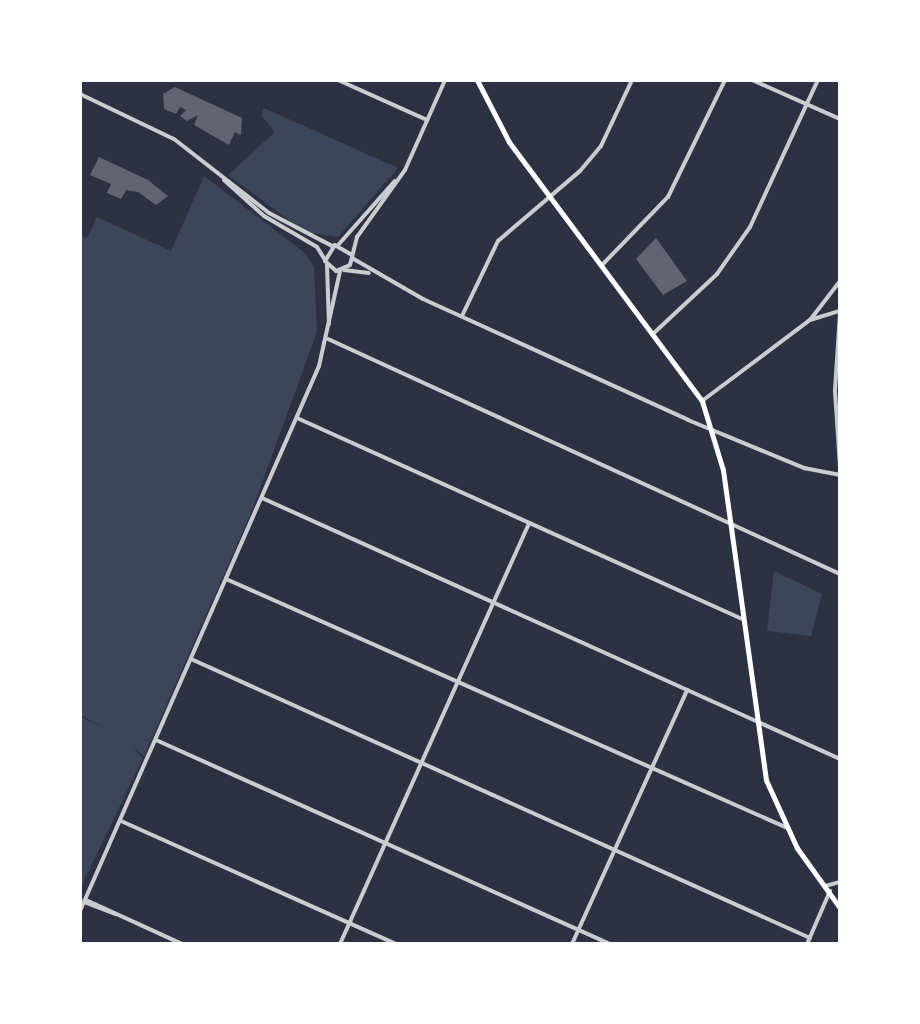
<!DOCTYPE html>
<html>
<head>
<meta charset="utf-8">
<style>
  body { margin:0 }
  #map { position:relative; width:920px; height:1024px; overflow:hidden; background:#2d3142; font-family:"DejaVu Sans",sans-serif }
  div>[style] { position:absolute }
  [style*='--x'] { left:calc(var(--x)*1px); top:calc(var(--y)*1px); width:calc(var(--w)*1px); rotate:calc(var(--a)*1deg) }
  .green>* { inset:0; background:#3c4559 }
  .building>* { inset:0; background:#626471 }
  .minor>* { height:4px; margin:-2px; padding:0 2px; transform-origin:2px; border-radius:2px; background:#caccd0 }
  .tertiary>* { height:4px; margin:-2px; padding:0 2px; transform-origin:2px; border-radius:2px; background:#caccd0 }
  .secondary>* { height:5px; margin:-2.5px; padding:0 2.5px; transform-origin:2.5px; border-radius:2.5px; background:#fff }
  span { translate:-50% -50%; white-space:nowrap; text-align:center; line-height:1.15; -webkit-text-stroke:10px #fff; paint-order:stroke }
  .frame { position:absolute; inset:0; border:82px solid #fff; pointer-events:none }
</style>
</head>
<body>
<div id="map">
  <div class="green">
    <div style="clip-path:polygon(264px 108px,398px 168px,338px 237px,305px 232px,228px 175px,275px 132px,261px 115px)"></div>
    <div style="clip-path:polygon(204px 176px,305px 253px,314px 267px,317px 332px,251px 513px,144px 756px,132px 747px,143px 758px,80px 889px,80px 717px,108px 729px,80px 715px,80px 235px,87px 238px,97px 217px,171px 251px)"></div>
    <div style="clip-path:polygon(774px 571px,822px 594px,811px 636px,767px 631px)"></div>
  </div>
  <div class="building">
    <div style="clip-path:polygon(175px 87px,242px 118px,241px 135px,235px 132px,229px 145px,194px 125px,198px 115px,187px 121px,180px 116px,186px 110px,180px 107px,176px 114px,164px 109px,163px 94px)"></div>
    <div style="clip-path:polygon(99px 157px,148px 180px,168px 196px,156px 205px,138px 192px,126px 190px,121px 199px,107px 193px,111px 184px,90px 175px)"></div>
    <div style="clip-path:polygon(656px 238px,687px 281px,663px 295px,636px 259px)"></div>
  </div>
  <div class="minor">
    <div style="--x:338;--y:80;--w:98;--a:24.2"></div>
    <div style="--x:752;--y:80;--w:96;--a:23.9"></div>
    <div style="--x:80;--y:94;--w:104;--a:25.6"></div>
    <div style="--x:174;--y:139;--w:120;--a:37.9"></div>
    <div style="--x:269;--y:213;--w:71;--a:27.6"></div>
    <div style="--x:224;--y:180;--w:54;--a:42"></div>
    <div style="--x:264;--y:216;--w:61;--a:30.3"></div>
    <div style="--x:317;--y:247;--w:15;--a:58"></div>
    <div style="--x:603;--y:264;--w:93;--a:-45.9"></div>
    <div style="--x:668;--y:197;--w:130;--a:-64"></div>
    <div style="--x:840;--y:313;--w:78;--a:93.7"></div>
    <div style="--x:835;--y:391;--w:75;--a:86.2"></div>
    <div style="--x:462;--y:316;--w:83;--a:-64.4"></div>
    <div style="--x:498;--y:241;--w:108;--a:-40.5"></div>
    <div style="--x:580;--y:171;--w:33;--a:-50"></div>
    <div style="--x:601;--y:146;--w:73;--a:-64.8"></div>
    <div style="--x:810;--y:320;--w:49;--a:-52.4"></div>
    <div style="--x:655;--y:332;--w:85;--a:-43.1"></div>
    <div style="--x:717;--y:274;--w:57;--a:-54.9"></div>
    <div style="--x:750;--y:227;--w:162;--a:-65.2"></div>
    <div style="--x:328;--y:339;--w:563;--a:24.65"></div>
    <div style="--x:702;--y:401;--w:135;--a:-36.9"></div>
    <div style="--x:810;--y:320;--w:31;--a:-17"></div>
    <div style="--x:297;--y:418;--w:489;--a:24.3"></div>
    <div style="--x:262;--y:498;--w:634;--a:24.3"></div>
    <div style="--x:226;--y:579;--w:612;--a:23.92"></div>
    <div style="--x:191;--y:659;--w:679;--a:24.26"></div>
    <div style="--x:156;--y:740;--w:498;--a:24.2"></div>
    <div style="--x:121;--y:821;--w:301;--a:24.1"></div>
    <div style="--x:825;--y:886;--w:16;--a:-15"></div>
    <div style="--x:86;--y:900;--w:106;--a:24.6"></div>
    <div style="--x:84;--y:902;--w:34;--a:21"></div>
    <div style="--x:340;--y:944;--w:461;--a:-65.8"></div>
    <div style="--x:572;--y:944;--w:279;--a:-65.6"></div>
    <div style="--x:807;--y:944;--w:58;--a:-66.5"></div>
  </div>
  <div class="tertiary">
    <div style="--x:339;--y:244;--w:84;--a:-48.4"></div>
    <div style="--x:352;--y:255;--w:20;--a:-150"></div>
    <div style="--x:335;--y:245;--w:19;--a:122"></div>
    <div style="--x:325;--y:261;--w:15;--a:42"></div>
    <div style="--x:336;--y:271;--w:15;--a:-23"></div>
    <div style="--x:350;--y:265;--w:29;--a:-76"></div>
    <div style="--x:357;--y:237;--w:82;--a:-54.4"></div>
    <div style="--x:405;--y:170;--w:98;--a:-66"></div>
    <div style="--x:352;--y:258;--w:82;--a:30"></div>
    <div style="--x:423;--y:299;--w:291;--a:24.5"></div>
    <div style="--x:688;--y:420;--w:126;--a:22.5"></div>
    <div style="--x:804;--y:468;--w:37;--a:11"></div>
    <div style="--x:327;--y:265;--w:59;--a:88.1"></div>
    <div style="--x:344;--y:270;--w:25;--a:7"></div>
    <div style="--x:80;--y:911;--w:595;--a:-66.32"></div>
    <div style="--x:319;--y:366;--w:97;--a:-77.5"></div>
  </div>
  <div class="secondary">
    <div style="--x:477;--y:80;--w:70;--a:62.7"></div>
    <div style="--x:509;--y:142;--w:323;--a:53.3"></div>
    <div style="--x:702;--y:401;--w:72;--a:73.1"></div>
    <div style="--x:723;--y:470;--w:313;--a:82.1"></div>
    <div style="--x:766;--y:780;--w:75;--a:65.5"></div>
    <div style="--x:797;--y:848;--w:74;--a:54.4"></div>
  </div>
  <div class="frame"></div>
</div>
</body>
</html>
